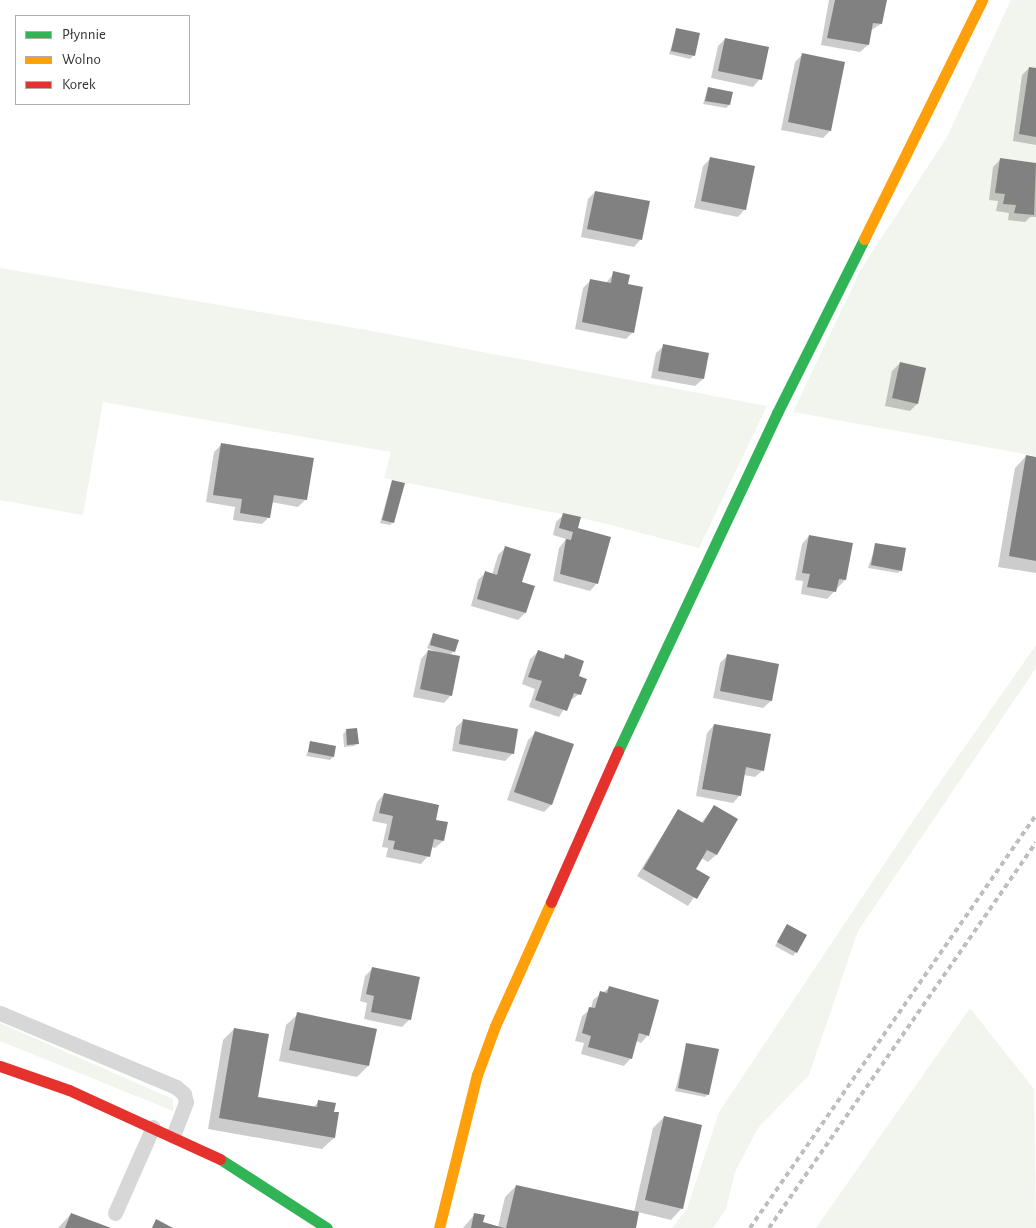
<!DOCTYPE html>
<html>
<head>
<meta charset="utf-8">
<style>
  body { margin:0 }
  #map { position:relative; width:1036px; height:1228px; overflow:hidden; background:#fff; font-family:"Alegreya Sans",sans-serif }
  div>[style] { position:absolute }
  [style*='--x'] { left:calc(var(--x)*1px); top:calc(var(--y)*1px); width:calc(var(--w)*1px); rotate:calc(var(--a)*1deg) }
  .green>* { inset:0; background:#f1f5ed }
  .shadow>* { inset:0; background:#0003 }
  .building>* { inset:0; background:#818181 }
  .lane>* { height:15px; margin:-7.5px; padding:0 7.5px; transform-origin:7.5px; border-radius:7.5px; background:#d7d7d7 }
  .fast>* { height:11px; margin:-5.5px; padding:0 5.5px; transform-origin:5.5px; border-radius:5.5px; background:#30b455 }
  .slow>* { height:11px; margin:-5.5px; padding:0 5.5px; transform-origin:5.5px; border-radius:5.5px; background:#ff9f0a }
  .jam>* { height:11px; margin:-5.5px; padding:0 5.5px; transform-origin:5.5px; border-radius:5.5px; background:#e5322d }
  .rail>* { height:4px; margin-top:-2px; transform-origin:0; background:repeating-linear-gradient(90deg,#bebebe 0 5px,transparent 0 9px) }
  span { translate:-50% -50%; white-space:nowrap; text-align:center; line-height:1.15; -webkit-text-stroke:5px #fff; paint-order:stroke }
  .legend { position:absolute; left:15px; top:15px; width:175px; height:90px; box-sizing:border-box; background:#fff; border:1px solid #adadad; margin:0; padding:6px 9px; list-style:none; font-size:15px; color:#333 }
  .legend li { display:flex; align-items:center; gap:10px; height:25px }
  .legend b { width:25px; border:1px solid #adadad }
</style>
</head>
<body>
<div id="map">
  <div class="green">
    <div style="clip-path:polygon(1011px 0,1036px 0,1036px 456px,793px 412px,860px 271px,947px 137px)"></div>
    <div style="clip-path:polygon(0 268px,372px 331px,767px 406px,699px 548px,599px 522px,384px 478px,391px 452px,103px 402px,83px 515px,0 500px)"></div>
    <div style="clip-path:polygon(1036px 645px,1036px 668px,858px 931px,809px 1075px,758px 1128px,735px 1172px,726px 1209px,713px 1228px,672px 1228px,687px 1209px,719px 1112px,915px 818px)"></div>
    <div style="clip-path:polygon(970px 1008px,1034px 1089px,1036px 1228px,816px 1228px)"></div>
    <div style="clip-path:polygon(0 1023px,173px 1099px,173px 1111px,0 1041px)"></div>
  </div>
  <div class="shadow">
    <div style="clip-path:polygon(829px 0,879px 0,881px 24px,870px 31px,868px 45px,860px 52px,821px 45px)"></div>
    <div style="clip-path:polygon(677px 29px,694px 55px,690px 59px,669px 54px)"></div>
    <div style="clip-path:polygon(725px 39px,760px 79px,753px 87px,711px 78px,718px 46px)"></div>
    <div style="clip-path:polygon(802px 55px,844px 63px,830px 131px,823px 138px,781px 130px,795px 62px)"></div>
    <div style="clip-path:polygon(1029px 68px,1036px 69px,1036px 145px,1013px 141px,1022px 75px)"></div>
    <div style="clip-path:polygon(708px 88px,729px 105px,726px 108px,703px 104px)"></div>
    <div style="clip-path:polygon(710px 159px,745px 209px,738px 217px,694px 208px,703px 166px)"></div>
    <div style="clip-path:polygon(1000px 160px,1036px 165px,1036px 217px,1030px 217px,1025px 222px,1008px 220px,1009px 213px,996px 211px,998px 201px,989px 200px,993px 167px)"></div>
    <div style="clip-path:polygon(595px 192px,641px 239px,634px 247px,581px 237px,588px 199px)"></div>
    <div style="clip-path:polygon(614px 273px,627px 285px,633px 332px,626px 339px,575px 329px,583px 288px,591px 280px,606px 283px)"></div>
    <div style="clip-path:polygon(664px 346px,703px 379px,695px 386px,651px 378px,656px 353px)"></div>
    <div style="clip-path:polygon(900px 363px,917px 404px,910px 411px,885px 406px,892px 371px)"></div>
    <div style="clip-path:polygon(222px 444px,306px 499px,298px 507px,271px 502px,269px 517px,262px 524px,233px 520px,235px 507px,206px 502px,214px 452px)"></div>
    <div style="clip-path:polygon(1026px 456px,1036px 458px,1036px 573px,998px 567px,1015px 468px)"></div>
    <div style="clip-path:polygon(392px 481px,393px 522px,390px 525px,380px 523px)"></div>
    <div style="clip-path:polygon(564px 514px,576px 529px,597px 583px,590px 591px,553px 581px,559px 548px,566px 539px,553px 535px,556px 522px)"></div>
    <div style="clip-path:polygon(809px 536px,845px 580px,827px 599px,801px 594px,803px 581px,795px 580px,802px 544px)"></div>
    <div style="clip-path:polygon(876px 545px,901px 570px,898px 573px,868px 568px)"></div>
    <div style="clip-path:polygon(505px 548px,521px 583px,525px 613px,518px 620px,471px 606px,478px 580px,485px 573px,492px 575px,498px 555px)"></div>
    <div style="clip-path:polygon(433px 634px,454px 651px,449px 656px,451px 695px,444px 703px,413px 697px,421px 659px,428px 651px,442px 654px,427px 648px)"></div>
    <div style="clip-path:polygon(538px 652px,561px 660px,566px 656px,577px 677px,580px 694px,569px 701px,559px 717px,529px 707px,535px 689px,522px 684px,530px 659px)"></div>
    <div style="clip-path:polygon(728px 655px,778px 665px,771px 701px,763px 708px,713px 698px,720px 663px)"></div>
    <div style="clip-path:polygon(464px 720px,513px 753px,505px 761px,452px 751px,456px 727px)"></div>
    <div style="clip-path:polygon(714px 725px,763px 770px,755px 777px,744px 775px,740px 795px,733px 803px,696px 796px,707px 733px)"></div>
    <div style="clip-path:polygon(346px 731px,357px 743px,354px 746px,344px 747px,343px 734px)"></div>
    <div style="clip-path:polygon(536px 732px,572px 745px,551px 805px,544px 812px,507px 800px,528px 740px)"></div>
    <div style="clip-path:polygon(311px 743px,333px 757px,330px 760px,306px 756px)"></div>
    <div style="clip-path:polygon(384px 794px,443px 841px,435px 848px,431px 847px,428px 856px,421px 864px,386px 857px,388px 848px,382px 847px,387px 824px,372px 821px,377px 802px)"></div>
    <div style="clip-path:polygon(714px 807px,736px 820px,716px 855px,708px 862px,701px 858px,694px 869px,708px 877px,688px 906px,637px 876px,678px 810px,701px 823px)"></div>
    <div style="clip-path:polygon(787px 926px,796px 952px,793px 956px,775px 946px)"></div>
    <div style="clip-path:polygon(372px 969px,410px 1019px,402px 1027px,364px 1019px,367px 1003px,360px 1001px,365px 976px)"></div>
    <div style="clip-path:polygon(610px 987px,648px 1035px,641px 1043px,636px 1041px,631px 1058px,624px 1066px,581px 1054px,584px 1043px,575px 1041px,582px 1016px,591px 1009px,593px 1000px)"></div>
    <div style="clip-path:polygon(298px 1014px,368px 1066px,357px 1077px,279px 1061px,286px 1025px)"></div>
    <div style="clip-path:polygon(234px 1029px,257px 1098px,313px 1108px,318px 1102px,333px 1113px,334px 1138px,322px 1149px,208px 1129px,223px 1040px)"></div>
    <div style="clip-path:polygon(687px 1044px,708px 1094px,705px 1097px,675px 1091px)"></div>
    <div style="clip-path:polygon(664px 1117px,682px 1208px,671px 1220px,638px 1212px,635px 1228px,463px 1228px,475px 1214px,482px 1223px,498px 1227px,505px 1197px,516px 1186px,634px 1212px,653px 1128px)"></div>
    <div style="clip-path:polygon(71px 1214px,108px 1228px,58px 1228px)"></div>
  </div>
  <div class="building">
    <div style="clip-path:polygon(835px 0,887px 0,882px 24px,873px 23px,869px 45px,827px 38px)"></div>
    <div style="clip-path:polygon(676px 28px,700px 33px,695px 56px,671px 51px)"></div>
    <div style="clip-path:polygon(725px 38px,769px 47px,762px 80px,718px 71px)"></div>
    <div style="clip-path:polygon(802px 53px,845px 62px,831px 131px,788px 122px)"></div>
    <div style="clip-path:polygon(1029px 67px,1036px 68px,1036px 137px,1019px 134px)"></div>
    <div style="clip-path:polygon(708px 87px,733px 92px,730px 105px,705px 101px)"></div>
    <div style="clip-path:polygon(710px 157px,755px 166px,746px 210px,701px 201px)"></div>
    <div style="clip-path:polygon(1000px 158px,1036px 163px,1034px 215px,1014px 213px,1016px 205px,1003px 204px,1005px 194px,995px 193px)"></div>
    <div style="clip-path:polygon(595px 191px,650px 201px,642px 240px,587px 229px)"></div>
    <div style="clip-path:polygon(613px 271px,630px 275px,628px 284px,643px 287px,634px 333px,582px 322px,590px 279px,611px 283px)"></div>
    <div style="clip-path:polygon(663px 344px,709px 353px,704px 379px,658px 371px)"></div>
    <div style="clip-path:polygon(900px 362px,926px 368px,918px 404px,892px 398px)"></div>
    <div style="clip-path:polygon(221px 443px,314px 458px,307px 500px,274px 495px,270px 518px,240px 513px,242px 499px,213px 495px)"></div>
    <div style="clip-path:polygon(1026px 455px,1036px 457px,1036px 561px,1009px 556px)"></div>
    <div style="clip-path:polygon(392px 480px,405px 483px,394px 523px,382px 520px)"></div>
    <div style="clip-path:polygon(563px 513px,581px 517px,578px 528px,611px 537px,598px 584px,560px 574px,566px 539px,571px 540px,573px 532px,559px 528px)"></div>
    <div style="clip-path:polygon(809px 535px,853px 543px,846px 580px,839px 579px,836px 592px,807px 587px,810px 574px,802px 573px)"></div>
    <div style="clip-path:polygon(875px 543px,906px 548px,902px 571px,871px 565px)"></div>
    <div style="clip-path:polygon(505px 546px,531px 554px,522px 582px,535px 586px,526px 613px,477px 599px,485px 571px,497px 575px)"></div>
    <div style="clip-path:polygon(433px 633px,459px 640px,455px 652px,430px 645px)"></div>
    <div style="clip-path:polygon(428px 650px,460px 656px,452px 696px,420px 689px)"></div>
    <div style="clip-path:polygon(538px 650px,564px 659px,565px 654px,584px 661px,579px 676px,587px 679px,581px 695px,574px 693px,567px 711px,535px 700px,542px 681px,528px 677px)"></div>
    <div style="clip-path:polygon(727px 654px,779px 664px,772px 701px,720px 691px)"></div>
    <div style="clip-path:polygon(463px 719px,518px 729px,514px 754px,459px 744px)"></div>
    <div style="clip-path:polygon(714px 724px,771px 734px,764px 771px,746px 767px,741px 796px,702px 789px)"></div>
    <div style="clip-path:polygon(357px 728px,359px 744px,347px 745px,346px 729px)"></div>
    <div style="clip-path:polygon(535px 731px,574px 744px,552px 805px,514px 792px)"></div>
    <div style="clip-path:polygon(310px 741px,336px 746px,334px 757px,308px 752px)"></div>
    <div style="clip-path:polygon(384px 793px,439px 805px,436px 820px,448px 822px,444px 841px,434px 839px,430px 857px,393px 849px,395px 841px,388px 840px,393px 816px,379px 813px)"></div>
    <div style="clip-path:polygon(714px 805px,738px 819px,717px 855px,707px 850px,696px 869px,710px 877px,697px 899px,643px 869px,678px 809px,703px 823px)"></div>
    <div style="clip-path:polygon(787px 924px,807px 935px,797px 953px,777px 942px)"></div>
    <div style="clip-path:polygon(372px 967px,420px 977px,411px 1020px,371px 1012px,374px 996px,366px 994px)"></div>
    <div style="clip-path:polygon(609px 986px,659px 1000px,649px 1036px,639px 1033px,632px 1059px,588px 1047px,591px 1036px,582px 1033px,589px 1007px,595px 1008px,600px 991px,607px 993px)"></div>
    <div style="clip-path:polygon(297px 1012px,377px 1029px,369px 1066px,289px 1050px)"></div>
    <div style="clip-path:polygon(234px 1028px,269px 1034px,258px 1097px,317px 1107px,318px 1100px,336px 1103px,334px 1112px,339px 1112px,335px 1138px,219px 1118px)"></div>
    <div style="clip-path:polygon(686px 1043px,719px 1049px,709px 1095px,678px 1088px)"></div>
    <div style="clip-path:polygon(664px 1116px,702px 1125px,683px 1209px,645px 1200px)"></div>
    <div style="clip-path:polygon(516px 1185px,639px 1212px,636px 1228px,506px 1228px)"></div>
    <div style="clip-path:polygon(71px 1213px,111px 1228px,65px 1228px)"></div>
    <div style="clip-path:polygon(474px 1213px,485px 1215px,483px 1222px,504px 1228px,471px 1228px)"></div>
    <div style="clip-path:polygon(156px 1219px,173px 1228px,152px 1228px)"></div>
  </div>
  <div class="lane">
    <div style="--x:0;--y:1013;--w:191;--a:22.8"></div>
    <div style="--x:176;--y:1087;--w:11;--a:41"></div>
    <div style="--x:184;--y:1094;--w:8;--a:76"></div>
    <div style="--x:186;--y:1102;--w:36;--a:111"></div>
    <div style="--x:115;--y:1213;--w:94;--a:-66.2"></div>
  </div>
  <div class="fast">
    <div style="--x:618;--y:751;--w:374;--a:-64.8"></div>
    <div style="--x:777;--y:413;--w:195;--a:-63.4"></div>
    <div style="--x:220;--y:1159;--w:127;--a:32.8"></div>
  </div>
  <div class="slow">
    <div style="--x:864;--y:239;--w:267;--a:-63.7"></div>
    <div style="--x:439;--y:1228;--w:158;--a:-76.1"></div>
    <div style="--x:477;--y:1075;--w:52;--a:-69.8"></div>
    <div style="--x:495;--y:1026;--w:136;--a:-65.7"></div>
  </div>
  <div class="jam">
    <div style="--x:551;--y:902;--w:165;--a:-66.1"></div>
    <div style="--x:0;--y:1066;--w:73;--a:19.2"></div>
    <div style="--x:69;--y:1090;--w:166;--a:24.6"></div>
  </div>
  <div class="rail">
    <div style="--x:750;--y:1228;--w:502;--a:-55.3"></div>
    <div style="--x:769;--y:1228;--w:469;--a:-55.3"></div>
  </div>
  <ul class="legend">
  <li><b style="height:6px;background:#30b455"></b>Płynnie</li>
  <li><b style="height:6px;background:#ff9f0a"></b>Wolno</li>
  <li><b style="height:6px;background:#e5322d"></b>Korek</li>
  </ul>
</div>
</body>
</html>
